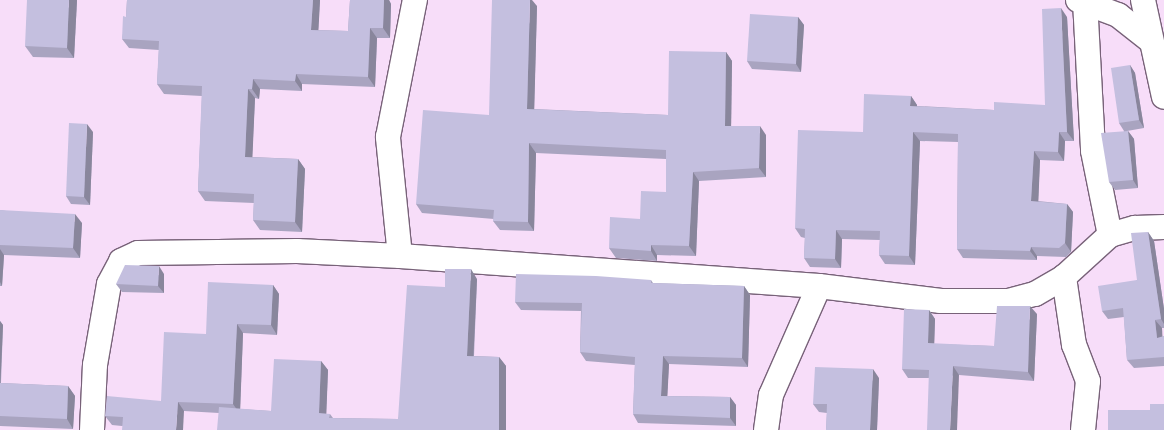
<!DOCTYPE html>
<html>
<head>
<meta charset="utf-8">
<style>
  body { margin:0 }
  #map { position:relative; width:1164px; height:430px; overflow:hidden; background:#f7ddf9; font-family:"DM Sans",sans-serif }
  div>[style] { position:absolute }
  [style*='--x'] { left:calc(var(--x)*1px); top:calc(var(--y)*1px); width:calc(var(--w)*1px); rotate:calc(var(--a)*1deg) }
  .roads { filter:drop-shadow(1px 0 #786279) drop-shadow(-1px 0 #786279) drop-shadow(0 1px #786279) drop-shadow(0 -1px #786279) }
  .minor>* { height:24px; margin:-12px; padding:0 12px; transform-origin:12px; border-radius:12px; background:#fff }
  .wall>* { inset:0; background:#a9a4c0 }
  .shaded-wall>* { inset:0; background:#89869c }
  .building>* { inset:0; background:#c4bfdf }
  span { translate:-50% -50%; white-space:nowrap; text-align:center; line-height:1.15; -webkit-text-stroke:4.5px #fff; paint-order:stroke }
</style>
</head>
<body>
<div id="map">
  <div class="roads">
    <div class="minor">
      <div style="--x:1078;--y:0;--w:43;--a:20.6"></div>
      <div style="--x:1118;--y:15;--w:42;--a:38.2"></div>
      <div style="--x:1143;--y:0;--w:99;--a:77.8"></div>
      <div style="--x:1085;--y:1;--w:150;--a:86.9"></div>
      <div style="--x:1093;--y:151;--w:86;--a:78.6"></div>
      <div style="--x:400;--y:256;--w:120;--a:-95.8"></div>
      <div style="--x:388;--y:137;--w:140;--a:-78.9"></div>
      <div style="--x:92;--y:430;--w:65;--a:-87.4"></div>
      <div style="--x:95;--y:365;--w:82;--a:-80.2"></div>
      <div style="--x:109;--y:284;--w:26;--a:-62"></div>
      <div style="--x:121;--y:261;--w:19;--a:-25"></div>
      <div style="--x:138;--y:253;--w:159;--a:-0.7"></div>
      <div style="--x:297;--y:251;--w:103;--a:2.8"></div>
      <div style="--x:400;--y:256;--w:420;--a:4.1"></div>
      <div style="--x:819;--y:286;--w:123;--a:7"></div>
      <div style="--x:941;--y:301;--w:67;--a:0"></div>
      <div style="--x:1008;--y:301;--w:28;--a:-15"></div>
      <div style="--x:1035;--y:294;--w:34;--a:-30"></div>
      <div style="--x:766;--y:430;--w:35;--a:-82"></div>
      <div style="--x:771;--y:395;--w:119;--a:-66.2"></div>
      <div style="--x:1083;--y:430;--w:49;--a:-84.2"></div>
      <div style="--x:1088;--y:381;--w:39;--a:-111"></div>
      <div style="--x:1074;--y:345;--w:69;--a:-98.4"></div>
      <div style="--x:1064;--y:277;--w:62;--a:-42.4"></div>
      <div style="--x:1110;--y:235;--w:26;--a:-16"></div>
      <div style="--x:1135;--y:228;--w:29;--a:-2"></div>
    </div>
  </div>
  <div class="wall">
    <div style="clip-path:polygon(77px 0,74px 58px,33px 57px,25px 46px)"></div>
    <div style="clip-path:polygon(127px 0,320px 0,318px 30px,348px 31px,350px 0,389px 0,391px 4px,390px 38px,377px 38px,375px 87px,302px 84px,302px 91px,260px 89px,259px 99px,255px 98px,252px 157px,298px 159px,305px 169px,302px 232px,260px 230px,253px 220px,254px 203px,205px 201px,198px 191px,202px 96px,164px 94px,157px 84px,159px 50px,129px 48px,122px 39px,126px 17px)"></div>
    <div style="clip-path:polygon(537px 6px,534px 109px,668px 115px,726px 52px,732px 61px,731px 126px,766px 135px,766px 177px,699px 181px,696px 256px,657px 255px,657px 261px,616px 258px,609px 248px,640px 219px,666px 192px,666px 159px,536px 153px,534px 231px,500px 230px,493px 221px,494px 219px,422px 213px,416px 204px,489px 115px)"></div>
    <div style="clip-path:polygon(798px 17px,804px 25px,801px 72px,752px 69px,747px 61px)"></div>
    <div style="clip-path:polygon(1067px 17px,1074px 141px,1065px 141px,1064px 161px,1040px 160px,1038px 201px,1067px 204px,1073px 212px,1071px 252px,1066px 257px,1037px 256px,1037px 260px,963px 258px,957px 249px,958px 142px,920px 141px,915px 265px,885px 264px,879px 255px,880px 240px,842px 239px,841px 268px,810px 267px,804px 258px,805px 238px,801px 237px,795px 228px,863px 132px,911px 96px,917px 105px,917px 106px,994px 110px,1045px 105px)"></div>
    <div style="clip-path:polygon(1130px 65px,1135px 73px,1144px 128px,1127px 131px,1128px 131px,1134px 139px,1138px 188px,1115px 190px,1109px 182px,1124px 131px,1119px 123px)"></div>
    <div style="clip-path:polygon(93px 132px,90px 205px,71px 204px,66px 196px)"></div>
    <div style="clip-path:polygon(0 210px,82px 223px,80px 258px,4px 255px,2px 286px,0 286px)"></div>
    <div style="clip-path:polygon(1148px 232px,1154px 241px,1164px 309px,1164px 328px,1162px 328px,1162px 337px,1164px 336px,1164px 366px,1134px 368px,1127px 360px,1124px 317px,1108px 319px,1102px 311px,1137px 280px)"></div>
    <div style="clip-path:polygon(164px 274px,164px 293px,122px 292px,116px 284px)"></div>
    <div style="clip-path:polygon(477px 279px,474px 356px,499px 357px,506px 366px,506px 430px,219px 413px,184px 411px,122px 426px,112px 425px,105px 416px,161px 401px,206px 334px,273px 285px,279px 294px,277px 335px,243px 333px,240px 409px,271px 411px,321px 361px,328px 370px,326px 414px,330px 414px,333px 418px,398px 419px,445px 287px)"></div>
    <div style="clip-path:polygon(651px 280px,653px 283px,744px 286px,750px 295px,748px 367px,669px 364px,667px 396px,730px 397px,736px 405px,736px 426px,638px 423px,633px 414px,635px 365px,586px 361px,580px 352px,581px 311px,521px 310px,515px 302px)"></div>
    <div style="clip-path:polygon(929px 310px,935px 319px,934px 344px,994px 346px,1037px 314px,1034px 381px,959px 375px,928px 378px,908px 378px,902px 369px)"></div>
    <div style="clip-path:polygon(0 321px,3px 325px,1px 383px,68px 386px,75px 396px,73px 429px,0 426px)"></div>
    <div style="clip-path:polygon(879px 378px,877px 430px,826px 430px,827px 413px,819px 412px,813px 404px)"></div>
  </div>
  <div class="shaded-wall">
    <div style="clip-path:polygon(69px 0,77px 0,74px 58px,67px 48px)"></div>
    <div style="clip-path:polygon(313px 0,320px 0,318px 39px,311px 30px)"></div>
    <div style="clip-path:polygon(384px 0,389px 0,391px 4px,390px 38px,383px 28px)"></div>
    <div style="clip-path:polygon(530px 0,532px 0,537px 6px,534px 118px,527px 109px)"></div>
    <div style="clip-path:polygon(1061px 8px,1067px 17px,1074px 141px,1067px 132px)"></div>
    <div style="clip-path:polygon(798px 17px,804px 25px,801px 72px,796px 64px)"></div>
    <div style="clip-path:polygon(370px 28px,377px 38px,375px 87px,368px 77px)"></div>
    <div style="clip-path:polygon(726px 52px,732px 61px,731px 135px,725px 126px)"></div>
    <div style="clip-path:polygon(1130px 65px,1135px 73px,1144px 128px,1139px 120px)"></div>
    <div style="clip-path:polygon(296px 74px,302px 84px,302px 91px,295px 81px)"></div>
    <div style="clip-path:polygon(253px 79px,260px 89px,259px 99px,252px 89px)"></div>
    <div style="clip-path:polygon(248px 89px,255px 98px,252px 167px,245px 157px)"></div>
    <div style="clip-path:polygon(911px 96px,917px 105px,917px 115px,910px 106px)"></div>
    <div style="clip-path:polygon(87px 124px,93px 132px,90px 205px,84px 197px)"></div>
    <div style="clip-path:polygon(760px 126px,766px 135px,766px 177px,759px 168px)"></div>
    <div style="clip-path:polygon(1128px 131px,1134px 139px,1138px 188px,1133px 180px)"></div>
    <div style="clip-path:polygon(913px 132px,920px 141px,915px 265px,909px 256px)"></div>
    <div style="clip-path:polygon(1059px 132px,1065px 141px,1064px 161px,1058px 152px)"></div>
    <div style="clip-path:polygon(529px 143px,536px 153px,534px 231px,528px 222px)"></div>
    <div style="clip-path:polygon(1034px 151px,1040px 160px,1038px 210px,1031px 201px)"></div>
    <div style="clip-path:polygon(298px 159px,305px 169px,302px 232px,295px 222px)"></div>
    <div style="clip-path:polygon(693px 172px,699px 181px,696px 256px,689px 246px)"></div>
    <div style="clip-path:polygon(1067px 204px,1073px 212px,1071px 252px,1065px 243px)"></div>
    <div style="clip-path:polygon(75px 214px,82px 223px,80px 258px,73px 248px)"></div>
    <div style="clip-path:polygon(836px 230px,842px 239px,841px 268px,835px 259px)"></div>
    <div style="clip-path:polygon(1148px 232px,1154px 241px,1164px 309px,1164px 324px,1161px 319px)"></div>
    <div style="clip-path:polygon(651px 245px,657px 255px,657px 261px,651px 251px)"></div>
    <div style="clip-path:polygon(1031px 247px,1037px 256px,1037px 260px,1030px 251px)"></div>
    <div style="clip-path:polygon(0 249px,4px 255px,2px 286px,0 282px)"></div>
    <div style="clip-path:polygon(159px 266px,164px 274px,164px 293px,158px 286px)"></div>
    <div style="clip-path:polygon(471px 269px,477px 279px,473px 365px,467px 356px)"></div>
    <div style="clip-path:polygon(273px 285px,279px 294px,277px 335px,271px 325px)"></div>
    <div style="clip-path:polygon(744px 286px,750px 295px,748px 367px,742px 358px)"></div>
    <div style="clip-path:polygon(1030px 306px,1037px 314px,1034px 381px,1028px 372px)"></div>
    <div style="clip-path:polygon(929px 310px,935px 319px,934px 352px,928px 343px)"></div>
    <div style="clip-path:polygon(1155px 320px,1162px 328px,1163px 346px,1157px 338px)"></div>
    <div style="clip-path:polygon(0 321px,3px 325px,0 393px)"></div>
    <div style="clip-path:polygon(237px 324px,243px 333px,240px 414px,233px 404px)"></div>
    <div style="clip-path:polygon(663px 356px,669px 364px,667px 404px,661px 396px)"></div>
    <div style="clip-path:polygon(499px 357px,506px 366px,506px 430px,499px 430px)"></div>
    <div style="clip-path:polygon(321px 361px,328px 370px,326px 422px,319px 413px)"></div>
    <div style="clip-path:polygon(953px 366px,959px 375px,957px 430px,950px 430px)"></div>
    <div style="clip-path:polygon(873px 369px,879px 378px,877px 430px,870px 430px)"></div>
    <div style="clip-path:polygon(68px 386px,75px 396px,73px 429px,67px 419px)"></div>
    <div style="clip-path:polygon(730px 397px,736px 405px,736px 426px,730px 418px)"></div>
    <div style="clip-path:polygon(178px 402px,184px 411px,183px 430px,176px 430px)"></div>
  </div>
  <div class="building">
    <div style="clip-path:polygon(27px 0,69px 0,67px 48px,25px 46px)"></div>
    <div style="clip-path:polygon(127px 0,313px 0,311px 30px,348px 31px,350px 0,384px 0,383px 28px,370px 28px,368px 77px,296px 74px,295px 81px,253px 79px,252px 89px,248px 89px,245px 157px,298px 159px,295px 222px,253px 220px,254px 194px,198px 191px,202px 86px,157px 84px,159px 41px,122px 39px,123px 16px,126px 17px)"></div>
    <div style="clip-path:polygon(492px 0,530px 0,527px 109px,668px 115px,669px 51px,726px 52px,725px 126px,760px 126px,759px 168px,693px 172px,689px 246px,651px 245px,651px 251px,609px 248px,610px 217px,640px 219px,641px 191px,666px 192px,666px 150px,529px 143px,528px 222px,493px 221px,494px 210px,416px 204px,423px 110px,489px 115px)"></div>
    <div style="clip-path:polygon(1061px 8px,1067px 132px,1059px 132px,1058px 152px,1034px 151px,1031px 201px,1067px 204px,1065px 243px,1059px 248px,1031px 247px,1030px 251px,957px 249px,958px 134px,913px 132px,909px 256px,879px 255px,880px 231px,836px 230px,835px 259px,804px 258px,805px 229px,795px 228px,798px 130px,863px 132px,864px 94px,911px 96px,910px 106px,994px 110px,994px 102px,1045px 105px,1042px 9px)"></div>
    <div style="clip-path:polygon(750px 14px,798px 17px,796px 64px,747px 61px)"></div>
    <div style="clip-path:polygon(1130px 65px,1139px 120px,1119px 123px,1111px 68px)"></div>
    <div style="clip-path:polygon(69px 123px,87px 124px,84px 197px,66px 196px)"></div>
    <div style="clip-path:polygon(1128px 131px,1133px 180px,1109px 182px,1101px 133px)"></div>
    <div style="clip-path:polygon(0 210px,75px 214px,73px 248px,0 245px)"></div>
    <div style="clip-path:polygon(1148px 232px,1161px 319px,1155px 320px,1157px 338px,1164px 336px,1164px 357px,1127px 360px,1123px 308px,1102px 311px,1098px 286px,1137px 280px,1131px 233px)"></div>
    <div style="clip-path:polygon(125px 265px,159px 266px,158px 286px,116px 284px)"></div>
    <div style="clip-path:polygon(445px 269px,471px 269px,467px 356px,499px 357px,499px 430px,217px 430px,219px 407px,271px 411px,274px 359px,321px 361px,319px 413px,330px 414px,329px 418px,398px 419px,407px 285px,445px 287px)"></div>
    <div style="clip-path:polygon(516px 274px,596px 276px,651px 280px,651px 283px,744px 286px,742px 358px,663px 356px,661px 396px,730px 397px,730px 418px,633px 414px,635px 357px,580px 352px,582px 303px,515px 302px)"></div>
    <div style="clip-path:polygon(208px 282px,273px 285px,271px 325px,237px 324px,233px 404px,178px 402px,176px 430px,122px 430px,123px 417px,105px 416px,107px 396px,161px 401px,164px 332px,206px 334px)"></div>
    <div style="clip-path:polygon(997px 306px,1030px 306px,1028px 372px,953px 366px,950px 430px,927px 430px,929px 370px,902px 369px,904px 309px,929px 310px,928px 343px,994px 346px)"></div>
    <div style="clip-path:polygon(815px 367px,873px 369px,870px 430px,826px 430px,827px 404px,813px 404px)"></div>
    <div style="clip-path:polygon(0 383px,68px 386px,67px 419px,0 416px)"></div>
    <div style="clip-path:polygon(1150px 404px,1164px 404px,1164px 430px,1108px 430px,1108px 410px,1150px 410px)"></div>
  </div>
</div>
</body>
</html>
